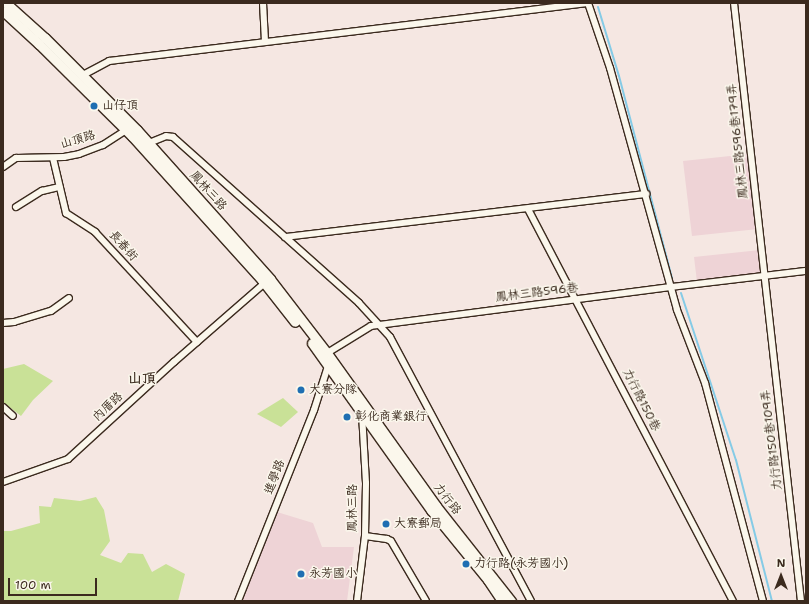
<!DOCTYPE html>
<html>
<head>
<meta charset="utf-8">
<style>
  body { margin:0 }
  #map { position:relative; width:809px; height:604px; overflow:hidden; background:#f5e7e2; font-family:"Shantell Sans","LXGW WenKai TC",sans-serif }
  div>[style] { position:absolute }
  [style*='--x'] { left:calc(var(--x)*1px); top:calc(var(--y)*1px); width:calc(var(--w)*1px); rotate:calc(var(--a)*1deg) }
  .built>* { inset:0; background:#eed3d6 }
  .green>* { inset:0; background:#c9e197 }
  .stream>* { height:2px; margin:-1px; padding:0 1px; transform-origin:1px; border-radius:1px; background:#85cbe6 }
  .roads { filter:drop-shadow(1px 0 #3b2a1e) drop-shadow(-1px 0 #3b2a1e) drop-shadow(0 1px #3b2a1e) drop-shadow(0 -1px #3b2a1e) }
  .minor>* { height:6px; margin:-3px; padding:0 3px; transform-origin:3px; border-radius:3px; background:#fbf7ec }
  .primary>* { height:9px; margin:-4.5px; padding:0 4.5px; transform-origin:4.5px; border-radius:4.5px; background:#fbf7ec }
  .dots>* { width:11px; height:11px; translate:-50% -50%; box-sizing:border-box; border:2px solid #fbf7ec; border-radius:50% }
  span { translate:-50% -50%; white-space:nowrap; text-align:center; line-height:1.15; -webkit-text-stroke:3px #fbf7ec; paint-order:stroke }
  .poi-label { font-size:12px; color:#3b2a1e }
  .left { translate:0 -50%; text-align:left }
  .street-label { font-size:12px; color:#3b2a1e }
  .quarter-label { font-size:14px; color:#3b2a1e; font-weight:700 }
  .frame { position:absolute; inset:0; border:4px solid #3b2a1e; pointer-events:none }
  .north { position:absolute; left:761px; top:556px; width:40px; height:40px; -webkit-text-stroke:3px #fbf7ec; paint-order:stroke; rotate:0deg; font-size:11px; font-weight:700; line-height:16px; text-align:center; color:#3b2a1e }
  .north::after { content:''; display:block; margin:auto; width:14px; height:18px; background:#3b2a1e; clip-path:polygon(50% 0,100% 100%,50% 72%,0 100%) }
  .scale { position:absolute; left:8px; top:578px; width:89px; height:18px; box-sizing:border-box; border:2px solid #3b2a1e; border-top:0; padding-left:5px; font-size:12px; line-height:14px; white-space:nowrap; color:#3b2a1e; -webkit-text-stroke:3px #fbf7ec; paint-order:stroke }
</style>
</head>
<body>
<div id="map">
  <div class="built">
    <div style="clip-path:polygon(749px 154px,758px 229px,692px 236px,683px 161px)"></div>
    <div style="clip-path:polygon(760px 250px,763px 274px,697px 282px,694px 257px)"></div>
    <div style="clip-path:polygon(277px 512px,313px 523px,322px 547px,354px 547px,347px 601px,242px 601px)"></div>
  </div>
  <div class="green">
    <div style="clip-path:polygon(24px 364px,53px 381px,33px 400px,21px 416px,3px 402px,3px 369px)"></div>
    <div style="clip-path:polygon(283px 398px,298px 412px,281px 427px,257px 414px)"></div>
    <div style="clip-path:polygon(96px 497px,104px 510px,110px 541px,100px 555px,121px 563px,128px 553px,143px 554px,152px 572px,166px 564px,185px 574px,178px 601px,3px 601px,3px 531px,11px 531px,40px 523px,39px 506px,51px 507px,54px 498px,80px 501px)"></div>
  </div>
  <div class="stream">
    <div style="--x:598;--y:7;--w:72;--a:73.1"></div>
    <div style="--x:619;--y:76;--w:209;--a:75.3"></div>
    <div style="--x:681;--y:293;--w:176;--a:71.8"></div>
    <div style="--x:736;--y:460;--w:146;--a:75.7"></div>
  </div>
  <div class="roads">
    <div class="minor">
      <div style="--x:263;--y:3;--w:39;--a:87"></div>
      <div style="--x:588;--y:3;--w:69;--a:71.3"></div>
      <div style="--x:610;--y:68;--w:251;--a:74.5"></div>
      <div style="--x:677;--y:310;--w:78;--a:69"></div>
      <div style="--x:705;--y:383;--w:226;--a:75.1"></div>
      <div style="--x:734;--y:3;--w:602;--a:83.61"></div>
      <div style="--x:83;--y:75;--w:30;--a:-28"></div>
      <div style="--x:109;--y:61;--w:480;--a:-6.9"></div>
      <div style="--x:149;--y:143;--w:18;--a:-22"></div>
      <div style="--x:166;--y:136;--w:7;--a:8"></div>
      <div style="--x:173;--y:137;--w:249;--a:41.7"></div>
      <div style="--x:359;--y:303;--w:46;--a:47.6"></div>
      <div style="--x:390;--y:337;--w:299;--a:61.9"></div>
      <div style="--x:53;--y:158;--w:57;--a:76.7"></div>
      <div style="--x:66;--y:213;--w:35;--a:33"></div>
      <div style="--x:95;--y:232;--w:150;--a:47.2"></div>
      <div style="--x:3;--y:167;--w:16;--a:-35"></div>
      <div style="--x:16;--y:158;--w:48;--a:-1.2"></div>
      <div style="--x:64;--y:157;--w:15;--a:-11"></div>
      <div style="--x:79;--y:154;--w:26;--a:-21"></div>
      <div style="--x:103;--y:145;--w:30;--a:-33"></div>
      <div style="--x:16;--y:207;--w:31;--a:-32"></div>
      <div style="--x:42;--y:191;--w:18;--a:-13"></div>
      <div style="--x:528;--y:209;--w:442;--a:62.4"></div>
      <div style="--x:285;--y:237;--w:364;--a:-6.8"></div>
      <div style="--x:3;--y:323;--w:11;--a:-5"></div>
      <div style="--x:14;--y:322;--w:39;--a:-17"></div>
      <div style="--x:51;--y:311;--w:22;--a:-36"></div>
      <div style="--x:324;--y:355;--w:55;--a:-31.7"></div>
      <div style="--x:371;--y:326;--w:303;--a:-7.4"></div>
      <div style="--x:671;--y:287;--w:136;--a:-6.8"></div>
      <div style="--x:3;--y:407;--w:13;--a:42"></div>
      <div style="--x:3;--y:482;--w:69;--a:-19.5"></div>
      <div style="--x:68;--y:459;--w:144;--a:-42.5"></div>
      <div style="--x:174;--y:362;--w:123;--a:-41.1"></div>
      <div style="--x:365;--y:536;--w:22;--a:8"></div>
      <div style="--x:387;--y:539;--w:4;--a:27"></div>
      <div style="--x:391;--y:541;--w:69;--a:59.7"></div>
      <div style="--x:238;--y:601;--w:206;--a:-68.3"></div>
      <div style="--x:314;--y:410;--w:46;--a:-72.3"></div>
      <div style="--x:328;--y:366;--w:3;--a:-45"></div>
      <div style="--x:357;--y:601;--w:65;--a:-83"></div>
      <div style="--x:365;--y:536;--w:53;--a:-88.9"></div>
      <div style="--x:366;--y:483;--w:69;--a:-93.3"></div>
    </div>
    <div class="primary">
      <div style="--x:6;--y:3;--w:52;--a:41.9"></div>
      <div style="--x:45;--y:38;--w:130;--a:45"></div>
      <div style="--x:137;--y:130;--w:200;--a:48.2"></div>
      <div style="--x:270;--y:279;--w:93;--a:52.4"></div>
      <div style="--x:327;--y:353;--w:188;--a:54.5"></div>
      <div style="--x:436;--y:506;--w:121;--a:51.7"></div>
      <div style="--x:3;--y:11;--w:49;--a:42.5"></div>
      <div style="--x:39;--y:44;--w:131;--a:44.7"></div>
      <div style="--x:132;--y:136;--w:194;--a:47.9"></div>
      <div style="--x:262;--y:280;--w:53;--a:51.8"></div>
      <div style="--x:312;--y:343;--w:205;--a:54.5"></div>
      <div style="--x:431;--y:510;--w:90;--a:50.8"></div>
      <div style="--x:488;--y:580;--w:25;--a:56"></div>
    </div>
  </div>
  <div class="dots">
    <div style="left:94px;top:106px;background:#1f6fb2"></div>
    <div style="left:301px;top:390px;background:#1f6fb2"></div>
    <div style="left:347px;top:417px;background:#1f6fb2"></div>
    <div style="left:386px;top:524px;background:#1f6fb2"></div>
    <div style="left:466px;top:564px;background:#1f6fb2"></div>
    <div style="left:301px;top:574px;background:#1f6fb2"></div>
  </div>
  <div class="poi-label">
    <span class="left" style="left:102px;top:106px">山仔頂</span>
    <span class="left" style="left:309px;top:390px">大寮分隊</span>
    <span class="left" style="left:355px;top:417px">彰化商業銀行</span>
    <span class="left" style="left:394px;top:524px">大寮郵局</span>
    <span class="left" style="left:474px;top:564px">力行路(永芳國小)</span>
    <span class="left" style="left:309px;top:574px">永芳國小</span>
  </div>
  <div class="street-label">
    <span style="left:78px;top:140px;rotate:-16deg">山頂路</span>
    <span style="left:738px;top:141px;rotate:-96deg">鳳林三路596巷179弄</span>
    <span style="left:208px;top:191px;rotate:48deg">鳳林三路</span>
    <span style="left:123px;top:246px;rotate:48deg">長春街</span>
    <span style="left:537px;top:293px;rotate:-7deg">鳳林三路596巷</span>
    <span style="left:641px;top:400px;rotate:63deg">力行路150巷</span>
    <span style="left:108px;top:407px;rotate:-43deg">內厝路</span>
    <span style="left:772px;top:440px;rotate:-97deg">力行路150巷109弄</span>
    <span style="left:275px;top:477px;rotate:-69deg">進學路</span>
    <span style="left:447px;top:499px;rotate:52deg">力行路</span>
    <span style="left:353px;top:508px;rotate:-90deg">鳳林三路</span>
  </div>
  <div class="quarter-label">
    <span style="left:142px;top:378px">山頂</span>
  </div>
  <div class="frame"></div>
  <div class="north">N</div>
  <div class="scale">100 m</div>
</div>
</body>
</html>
